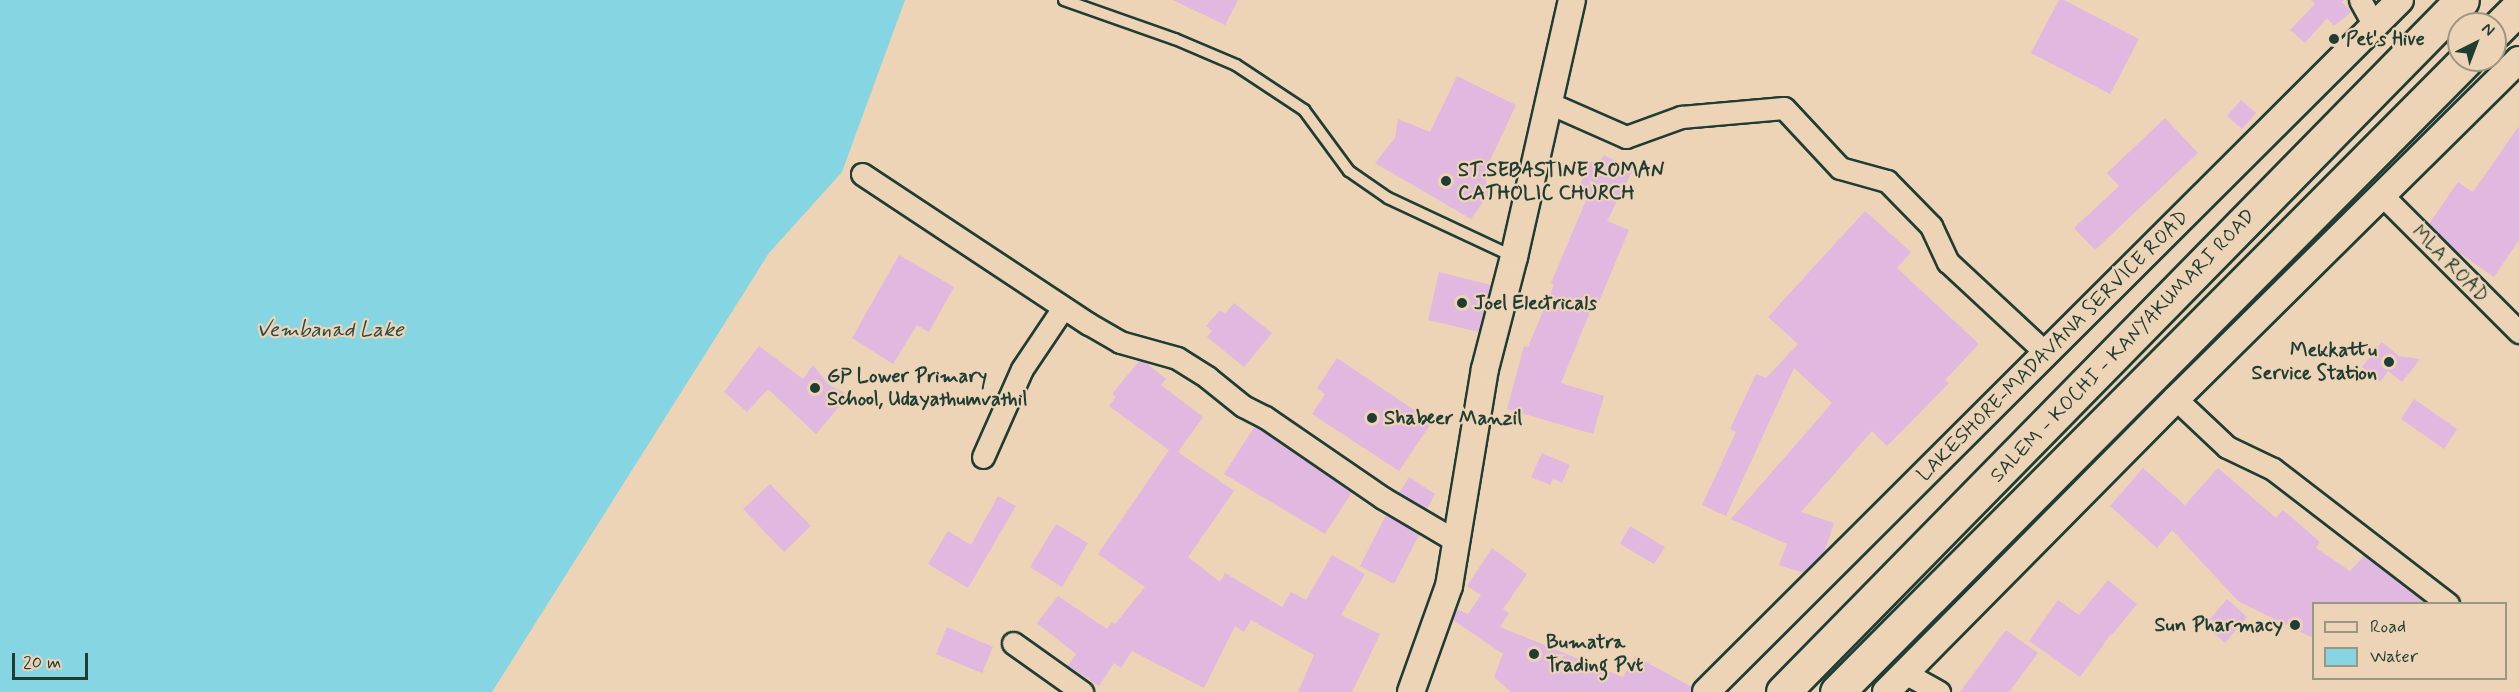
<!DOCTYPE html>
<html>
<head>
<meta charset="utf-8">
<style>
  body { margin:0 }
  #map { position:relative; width:2519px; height:692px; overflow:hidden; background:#eed4b6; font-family:Mynerve,sans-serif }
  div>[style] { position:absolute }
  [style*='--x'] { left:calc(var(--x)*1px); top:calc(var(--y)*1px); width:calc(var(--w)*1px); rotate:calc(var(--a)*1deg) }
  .water>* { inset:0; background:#86d5e2 }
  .building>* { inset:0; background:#e0b8e0 }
  .roads { filter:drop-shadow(2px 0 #1f3d34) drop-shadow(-2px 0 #1f3d34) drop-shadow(0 2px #1f3d34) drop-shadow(0 -2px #1f3d34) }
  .service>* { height:10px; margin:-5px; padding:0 5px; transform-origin:5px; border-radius:5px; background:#eed4b6 }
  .minor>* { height:21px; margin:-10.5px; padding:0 10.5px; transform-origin:10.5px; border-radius:10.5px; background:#eed4b6 }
  .tertiary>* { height:26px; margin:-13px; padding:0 13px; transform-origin:13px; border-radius:13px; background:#eed4b6 }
  .trunk>* { height:33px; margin:-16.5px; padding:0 16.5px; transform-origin:16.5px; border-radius:16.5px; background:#eed4b6 }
  .dots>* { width:16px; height:16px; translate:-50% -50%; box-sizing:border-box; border:3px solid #eed4b6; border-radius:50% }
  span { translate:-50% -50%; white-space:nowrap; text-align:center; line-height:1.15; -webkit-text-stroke:4.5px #eed4b6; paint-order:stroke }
  .poi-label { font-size:20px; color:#1f3d34; font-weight:700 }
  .left { translate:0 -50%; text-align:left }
  .right { translate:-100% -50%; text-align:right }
  .street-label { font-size:20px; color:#1f3d34 }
  .water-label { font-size:21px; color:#294c45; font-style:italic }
  .legend { position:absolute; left:2312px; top:602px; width:195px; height:78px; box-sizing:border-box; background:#eed4b6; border:2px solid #9b9882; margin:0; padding:8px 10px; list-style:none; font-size:18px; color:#1f3d34 }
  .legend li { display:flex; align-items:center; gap:12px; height:30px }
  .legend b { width:30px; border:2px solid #9b9882 }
  .north { position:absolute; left:2447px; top:12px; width:60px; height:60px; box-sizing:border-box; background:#eed4b6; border:2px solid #9b9882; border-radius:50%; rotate:42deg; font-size:16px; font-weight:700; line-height:24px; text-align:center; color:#1f3d34 }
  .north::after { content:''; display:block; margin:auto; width:21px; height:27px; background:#1f3d34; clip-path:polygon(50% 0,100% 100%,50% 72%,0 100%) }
  .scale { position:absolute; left:12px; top:653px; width:76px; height:27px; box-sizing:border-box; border:3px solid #1f3d34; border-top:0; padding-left:8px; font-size:18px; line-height:21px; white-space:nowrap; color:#1f3d34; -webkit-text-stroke:4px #eed4b6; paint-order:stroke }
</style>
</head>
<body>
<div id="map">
  <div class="water">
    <div style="clip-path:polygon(0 0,905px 0,842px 172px,769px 253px,492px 692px,0 692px)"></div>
  </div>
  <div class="building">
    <div style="clip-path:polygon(1173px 0,1238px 0,1225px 25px)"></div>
    <div style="clip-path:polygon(2059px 0,2064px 0,2139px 39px,2110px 94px,2031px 53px)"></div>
    <div style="clip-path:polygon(2311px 0,2344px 0,2342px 2px,2351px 12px,2334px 26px,2327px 18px,2305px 43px,2290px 30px,2315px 4px)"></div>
    <div style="clip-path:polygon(1457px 76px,1516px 105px,1485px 171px,1488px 195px,1471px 219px,1375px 163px,1395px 138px,1398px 119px,1430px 132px)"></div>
    <div style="clip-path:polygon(2241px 100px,2256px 113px,2242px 129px,2227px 116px)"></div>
    <div style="clip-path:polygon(2165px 118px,2198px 153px,2095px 250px,2074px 228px,2119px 186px,2107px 173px)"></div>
    <div style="clip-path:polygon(2519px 126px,2519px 240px,2494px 277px,2455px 250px,2429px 224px,2458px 182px,2473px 192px)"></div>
    <div style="clip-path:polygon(1604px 155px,1633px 170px,1607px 221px,1629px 230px,1598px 304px,1594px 302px,1561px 383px,1604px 396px,1593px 434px,1507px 409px,1524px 346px,1528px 347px,1554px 285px,1551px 283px,1587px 198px,1584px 196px,1588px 188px,1580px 184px,1591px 161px,1598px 165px)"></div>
    <div style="clip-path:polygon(1865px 211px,1911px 252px,1897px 268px,1979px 344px,1945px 380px,1949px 383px,1887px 446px,1872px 431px,1801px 512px,1834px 523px,1824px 553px,1804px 573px,1779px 565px,1787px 544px,1731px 519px,1832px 403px,1794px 368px,1726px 516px,1702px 505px,1736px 432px,1730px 429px,1756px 374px,1766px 378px,1798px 344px,1768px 317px)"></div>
    <div style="clip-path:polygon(899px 255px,954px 287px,929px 332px,917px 325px,893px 364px,852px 338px)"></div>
    <div style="clip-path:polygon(1439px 272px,1491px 285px,1479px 332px,1428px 320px)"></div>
    <div style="clip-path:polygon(1234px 303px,1272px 333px,1244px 367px,1207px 337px,1212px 331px,1206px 326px,1220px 310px,1225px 314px)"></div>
    <div style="clip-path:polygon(2382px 342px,2399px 356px,2420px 359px,2402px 382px,2388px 371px,2380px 382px,2362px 367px,2370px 357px,2365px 352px,2373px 353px)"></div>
    <div style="clip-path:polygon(759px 346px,803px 379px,813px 365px,829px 385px,849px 395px,816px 434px,768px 389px,747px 412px,724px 392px)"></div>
    <div style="clip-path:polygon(1337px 358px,1432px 422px,1399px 471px,1312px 414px,1325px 394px,1317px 388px)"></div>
    <div style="clip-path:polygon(1139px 361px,1145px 362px,1166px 379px,1161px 385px,1203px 417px,1178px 452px,1234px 491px,1188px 557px,1220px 582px,1225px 573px,1282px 607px,1291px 592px,1306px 600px,1332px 555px,1365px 574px,1341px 615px,1380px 634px,1352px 692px,1298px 692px,1314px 655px,1251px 620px,1244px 632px,1235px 626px,1204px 688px,1132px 651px,1121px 668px,1114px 663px,1099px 686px,1068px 666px,1076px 654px,1037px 623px,1058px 596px,1107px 629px,1112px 622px,1115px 624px,1145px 587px,1098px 554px,1169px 450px,1109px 406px,1116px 397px,1112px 394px)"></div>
    <div style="clip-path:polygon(2414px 399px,2457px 429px,2444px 449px,2401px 419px)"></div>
    <div style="clip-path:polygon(1255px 426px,1352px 492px,1325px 534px,1224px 474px)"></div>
    <div style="clip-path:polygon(1542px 453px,1570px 465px,1562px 483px,1553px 479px,1550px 485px,1531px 477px)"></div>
    <div style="clip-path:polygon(2143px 468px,2185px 505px,2218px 468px,2276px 518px,2283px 510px,2320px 542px,2316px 548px,2350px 571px,2364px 556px,2426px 603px,2313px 603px,2313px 638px,2238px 601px,2172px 530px,2157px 548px,2110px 506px)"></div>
    <div style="clip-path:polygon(1409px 477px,1435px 494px,1427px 509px,1399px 493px)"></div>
    <div style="clip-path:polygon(770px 484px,811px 526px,784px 552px,743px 509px)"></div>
    <div style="clip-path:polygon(998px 496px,1016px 506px,968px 588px,928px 564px,948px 531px,971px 545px)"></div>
    <div style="clip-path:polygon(1386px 515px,1419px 535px,1394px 584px,1360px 566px)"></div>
    <div style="clip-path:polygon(1056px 524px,1088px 543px,1062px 587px,1030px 567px)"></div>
    <div style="clip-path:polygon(1630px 526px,1665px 547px,1654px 564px,1620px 544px)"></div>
    <div style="clip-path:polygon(1492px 548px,1527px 574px,1503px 609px,1509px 613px,1500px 627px,1623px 677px,1635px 656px,1692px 687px,1691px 692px,1511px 692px,1494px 677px,1503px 654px,1453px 620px,1457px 609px,1468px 614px,1481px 595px,1467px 586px)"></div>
    <div style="clip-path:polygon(2108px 580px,2137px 604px,2112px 635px,2111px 634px,2080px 677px,2029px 641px,2058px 600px,2079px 615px)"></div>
    <div style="clip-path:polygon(2227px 599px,2247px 617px,2225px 643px,2205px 625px)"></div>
    <div style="clip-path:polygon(947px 627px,993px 647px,982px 673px,936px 654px)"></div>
    <div style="clip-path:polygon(2006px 630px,2038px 653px,2009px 692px,1960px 692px)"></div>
  </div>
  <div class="roads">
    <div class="service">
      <div style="--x:1064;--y:0;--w:118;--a:19.4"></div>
      <div style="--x:1175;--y:39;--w:66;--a:23.1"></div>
      <div style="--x:1236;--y:65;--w:82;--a:33.5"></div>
      <div style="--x:1304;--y:110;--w:76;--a:53.6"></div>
      <div style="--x:1349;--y:171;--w:47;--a:34.7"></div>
      <div style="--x:1388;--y:198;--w:139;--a:25.1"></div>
    </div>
    <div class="minor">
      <div style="--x:2360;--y:0;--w:29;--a:61"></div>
      <div style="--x:1549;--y:103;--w:84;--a:23.8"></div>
      <div style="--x:1626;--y:137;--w:59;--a:-20"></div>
      <div style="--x:1681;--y:117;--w:103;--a:-5"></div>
      <div style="--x:1784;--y:108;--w:82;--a:47"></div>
      <div style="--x:1840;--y:168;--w:49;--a:15.5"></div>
      <div style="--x:1887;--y:181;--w:63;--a:45.6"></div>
      <div style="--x:1931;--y:226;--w:40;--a:65"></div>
      <div style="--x:1948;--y:262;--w:134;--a:42.9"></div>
      <div style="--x:862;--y:174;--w:272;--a:33.5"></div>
      <div style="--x:1089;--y:324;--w:36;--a:30"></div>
      <div style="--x:1120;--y:342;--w:59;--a:15.7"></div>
      <div style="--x:1177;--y:358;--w:36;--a:32"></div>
      <div style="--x:1207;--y:377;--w:46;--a:38.9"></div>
      <div style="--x:1243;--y:406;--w:25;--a:27"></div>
      <div style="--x:1265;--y:417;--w:143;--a:34.5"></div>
      <div style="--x:1383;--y:498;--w:85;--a:30.5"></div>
      <div style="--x:2382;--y:195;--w:194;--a:45"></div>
      <div style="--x:2176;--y:399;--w:70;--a:43.3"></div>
      <div style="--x:2227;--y:447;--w:51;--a:25.6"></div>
      <div style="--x:2273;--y:469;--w:221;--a:37.6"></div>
      <div style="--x:983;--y:457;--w:96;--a:-66.1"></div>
      <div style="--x:1022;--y:369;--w:73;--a:-56.1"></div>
      <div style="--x:1013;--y:643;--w:85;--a:35.4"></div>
      <div style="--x:1905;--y:673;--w:39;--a:29"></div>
    </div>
    <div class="tertiary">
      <div style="--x:1411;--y:692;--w:113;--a:-70.3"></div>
      <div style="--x:1449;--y:586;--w:220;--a:-80.6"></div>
      <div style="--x:1485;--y:369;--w:116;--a:-75.5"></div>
      <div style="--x:1514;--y:257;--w:263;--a:-77.3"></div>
      <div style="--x:1706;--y:692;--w:980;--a:-44.92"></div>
      <div style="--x:1886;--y:692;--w:412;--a:-45.3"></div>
      <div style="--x:2176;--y:399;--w:482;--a:-44.7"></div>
    </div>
    <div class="trunk">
      <div style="--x:2495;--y:31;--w:34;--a:-45"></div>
      <div style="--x:1783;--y:692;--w:969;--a:-45.54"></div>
      <div style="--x:1837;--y:692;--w:892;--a:-45.14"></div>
    </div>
  </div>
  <div class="dots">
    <div style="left:2334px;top:39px;background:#1f3d34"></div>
    <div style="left:1446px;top:181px;background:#1f3d34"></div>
    <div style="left:1462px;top:303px;background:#1f3d34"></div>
    <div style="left:2389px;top:362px;background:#1f3d34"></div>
    <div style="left:815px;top:388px;background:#1f3d34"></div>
    <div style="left:1372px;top:418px;background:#1f3d34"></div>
    <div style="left:2295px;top:625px;background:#1f3d34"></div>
    <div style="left:1534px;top:654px;background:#1f3d34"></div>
  </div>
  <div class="poi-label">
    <span class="left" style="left:2346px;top:39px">Pet's Hive</span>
    <span class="left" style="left:1458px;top:182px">ST.SEBASTINE ROMAN<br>CATHOLIC CHURCH</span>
    <span class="left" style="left:1474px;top:303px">Joel Electricals</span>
    <span class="right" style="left:2377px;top:362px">Mekkattu<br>Service Station</span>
    <span class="left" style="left:827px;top:388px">GP Lower Primary<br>School, Udayathumvathil</span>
    <span class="left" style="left:1384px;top:418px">Shabeer Manzil</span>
    <span class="right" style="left:2283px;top:625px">Sun Pharmacy</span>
    <span class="left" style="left:1546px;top:654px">Bumatra<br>Trading Pvt</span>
  </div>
  <div class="street-label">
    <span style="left:2450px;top:264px;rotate:45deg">MLA ROAD</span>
    <span style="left:2053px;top:346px;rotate:-45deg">LAKESHORE-MADAVANA SERVICE ROAD</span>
    <span style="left:2123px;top:346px;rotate:-46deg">SALEM - KOCHI - KANYAKUMARI ROAD</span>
  </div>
  <div class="water-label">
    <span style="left:330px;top:330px">Vembanad Lake</span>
  </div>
  <ul class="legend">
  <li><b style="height:8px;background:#eed4b6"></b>Road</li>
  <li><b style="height:16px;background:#86d5e2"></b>Water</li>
  </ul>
  <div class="north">N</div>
  <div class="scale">20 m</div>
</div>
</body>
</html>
